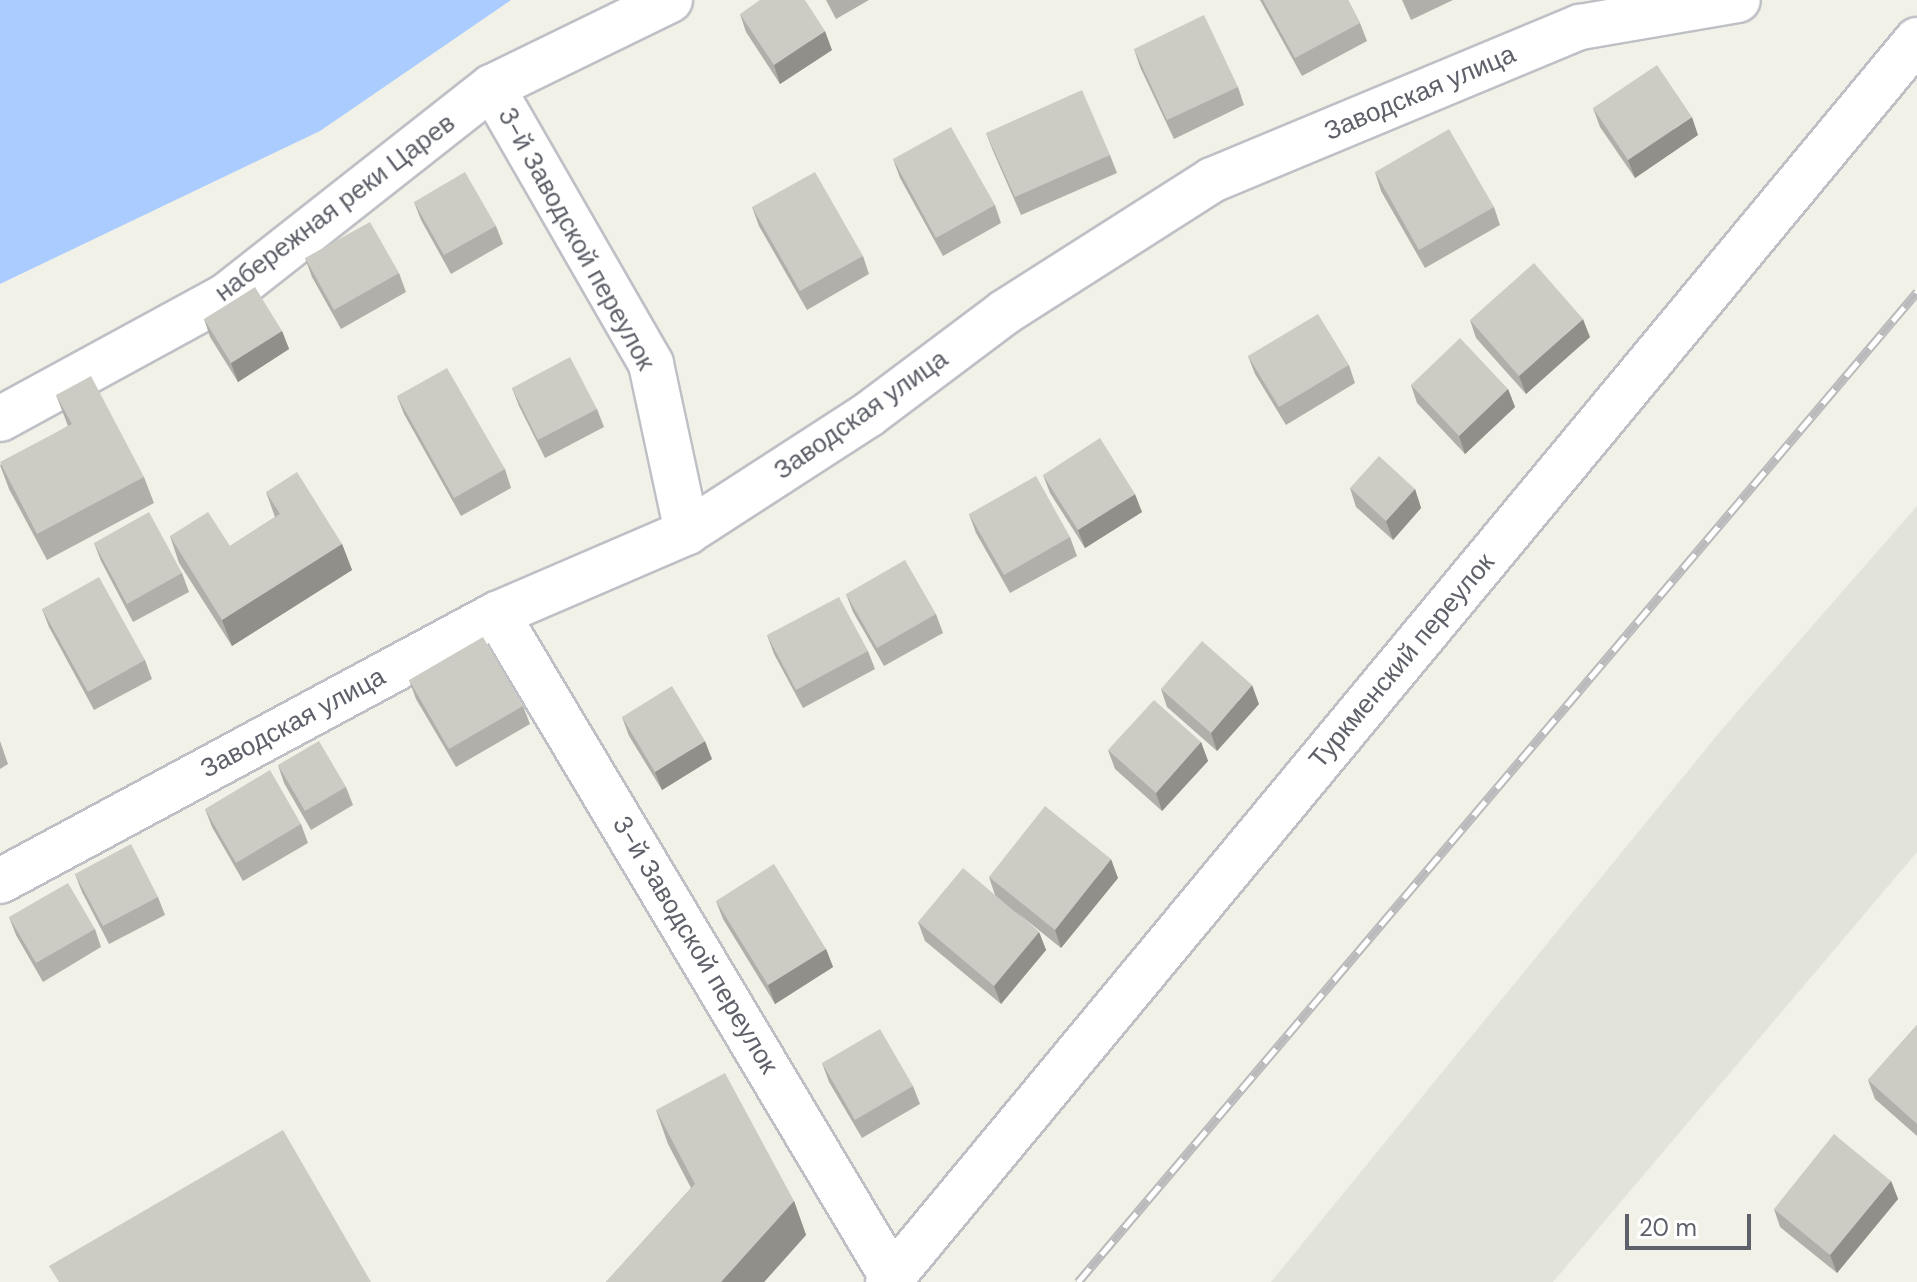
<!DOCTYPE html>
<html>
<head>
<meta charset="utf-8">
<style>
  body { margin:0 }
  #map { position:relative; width:1917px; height:1282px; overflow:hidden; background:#f2f1e7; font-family:"DM Sans",sans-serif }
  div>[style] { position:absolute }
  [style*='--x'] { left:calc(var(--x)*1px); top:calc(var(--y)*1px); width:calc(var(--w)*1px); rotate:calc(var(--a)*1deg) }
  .industrial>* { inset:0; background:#e2e3db }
  .water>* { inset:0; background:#acf }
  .roads { filter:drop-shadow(2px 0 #bec0c6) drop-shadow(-2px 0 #bec0c6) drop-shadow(0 2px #bec0c6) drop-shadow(0 -2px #bec0c6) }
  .minor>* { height:44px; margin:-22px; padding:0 22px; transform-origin:22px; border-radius:22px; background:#fff }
  .rail>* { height:9px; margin-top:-4.5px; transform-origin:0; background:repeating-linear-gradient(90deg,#fff 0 18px,#bababc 0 36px); box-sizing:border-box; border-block:2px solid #bababc }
  .wall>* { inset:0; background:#b0afa9 }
  .shaded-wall>* { inset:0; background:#908f89 }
  .building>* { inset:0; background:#cdccc4 }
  span { translate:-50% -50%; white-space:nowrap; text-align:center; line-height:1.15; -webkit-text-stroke:6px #fff; paint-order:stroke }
  .street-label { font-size:26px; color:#5e6169 }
  .scale { position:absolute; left:1625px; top:1214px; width:126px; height:36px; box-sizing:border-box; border:4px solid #5e6169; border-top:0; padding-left:10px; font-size:24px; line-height:28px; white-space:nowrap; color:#5e6169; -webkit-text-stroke:6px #fff; paint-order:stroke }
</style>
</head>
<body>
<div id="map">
  <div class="industrial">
    <div style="clip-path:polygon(1917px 506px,1917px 852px,1553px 1282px,1271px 1282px,1723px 728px)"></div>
  </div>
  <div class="water">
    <div style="clip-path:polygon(0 0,511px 0,320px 131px,0 284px)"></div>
  </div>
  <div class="roads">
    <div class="minor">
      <div style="--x:492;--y:87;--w:319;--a:60.1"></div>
      <div style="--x:651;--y:364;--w:172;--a:77.9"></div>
      <div style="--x:0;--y:419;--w:257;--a:-28.6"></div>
      <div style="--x:226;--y:296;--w:338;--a:-38.2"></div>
      <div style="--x:492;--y:87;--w:198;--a:-26"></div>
      <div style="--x:497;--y:614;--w:772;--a:59.21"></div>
      <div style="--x:0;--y:881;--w:564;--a:-28.25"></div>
      <div style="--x:497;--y:614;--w:207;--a:-23.3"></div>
      <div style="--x:687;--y:532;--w:216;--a:-32.9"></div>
      <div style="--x:868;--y:415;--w:171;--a:-36.9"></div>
      <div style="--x:1005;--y:312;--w:246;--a:-32.5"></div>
      <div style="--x:1212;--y:180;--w:399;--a:-22.6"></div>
      <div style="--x:1580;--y:27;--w:160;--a:-9.7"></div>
      <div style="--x:888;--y:1282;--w:1613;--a:-50.36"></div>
    </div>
  </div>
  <div class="rail">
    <div style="--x:1078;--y:1282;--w:1298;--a:-49.72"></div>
  </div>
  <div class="wall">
    <div style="clip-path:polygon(826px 0,869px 0,836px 19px)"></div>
    <div style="clip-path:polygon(1260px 0,1348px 0,1360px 23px,1367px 41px,1302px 76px)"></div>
    <div style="clip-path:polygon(1402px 0,1453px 0,1411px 20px)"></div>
    <div style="clip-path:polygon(740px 14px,832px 50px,780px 84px,746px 32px)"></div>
    <div style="clip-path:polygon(1134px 49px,1238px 87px,1244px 105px,1174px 139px,1140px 67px)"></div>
    <div style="clip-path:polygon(1593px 108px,1698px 135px,1635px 178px,1600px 127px)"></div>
    <div style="clip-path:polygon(986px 133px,1110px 155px,1117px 173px,1021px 215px,993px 151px)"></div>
    <div style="clip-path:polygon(893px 159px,995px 205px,1001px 223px,943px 256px,900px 178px)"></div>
    <div style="clip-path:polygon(1375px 172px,1494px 207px,1500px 225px,1425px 268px,1381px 191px)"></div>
    <div style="clip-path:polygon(414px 202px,496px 226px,503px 244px,451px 274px,421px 220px)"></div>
    <div style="clip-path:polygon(752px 207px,863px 256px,869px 274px,807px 310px,759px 226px)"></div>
    <div style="clip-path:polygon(305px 258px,399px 273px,406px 292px,341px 329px,312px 277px)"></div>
    <div style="clip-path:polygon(204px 319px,282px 331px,289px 349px,238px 382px,210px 337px)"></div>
    <div style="clip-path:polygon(1470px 320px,1590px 337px,1526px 394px,1476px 338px)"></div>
    <div style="clip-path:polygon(1248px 356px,1349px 365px,1355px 383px,1286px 425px,1255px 374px)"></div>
    <div style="clip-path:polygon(1411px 385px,1508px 389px,1515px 407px,1465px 454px,1417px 403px)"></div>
    <div style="clip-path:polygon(512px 388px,597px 409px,604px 427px,545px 458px,519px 406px)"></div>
    <div style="clip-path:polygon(56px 395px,144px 477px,154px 503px,47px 560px,9px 489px,0 465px,68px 426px)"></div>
    <div style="clip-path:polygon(397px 396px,505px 469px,511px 488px,461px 516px,404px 414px)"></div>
    <div style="clip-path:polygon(1043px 475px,1142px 512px,1085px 548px,1050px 493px)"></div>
    <div style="clip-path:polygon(1350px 488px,1415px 489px,1421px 508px,1393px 540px,1356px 507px)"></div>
    <div style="clip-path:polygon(266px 492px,342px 544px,352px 570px,232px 646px,179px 563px,170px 536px,230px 546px,275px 517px)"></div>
    <div style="clip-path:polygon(969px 514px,1070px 537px,1077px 556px,1010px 593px,976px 533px)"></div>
    <div style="clip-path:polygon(94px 543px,182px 573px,189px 592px,133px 622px,101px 561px)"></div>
    <div style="clip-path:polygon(846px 594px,936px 614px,943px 633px,884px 666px,853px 612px)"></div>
    <div style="clip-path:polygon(42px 609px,145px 660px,152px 679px,94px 710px,49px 627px)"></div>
    <div style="clip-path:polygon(767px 635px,868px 651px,875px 669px,803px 708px,774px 654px)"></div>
    <div style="clip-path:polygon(409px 680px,523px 706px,530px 724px,456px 767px,416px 699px)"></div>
    <div style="clip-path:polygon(1161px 689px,1259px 704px,1217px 751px,1167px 707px)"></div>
    <div style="clip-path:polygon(622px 717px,712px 759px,662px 790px,629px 736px)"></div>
    <div style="clip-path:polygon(0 741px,8px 764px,0 769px)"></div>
    <div style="clip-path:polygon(1201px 742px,1208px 761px,1162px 811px,1115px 769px,1108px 750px)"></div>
    <div style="clip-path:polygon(278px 765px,346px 787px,353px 805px,311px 830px,284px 783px)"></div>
    <div style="clip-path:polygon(205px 809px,301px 824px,308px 843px,243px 881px,212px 827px)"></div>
    <div style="clip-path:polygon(75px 874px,158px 897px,165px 915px,109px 944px,82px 892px)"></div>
    <div style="clip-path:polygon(989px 877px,1118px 878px,1061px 948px,1015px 911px,1039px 932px,1046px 950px,1001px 1004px,925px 941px,918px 922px,995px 895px)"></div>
    <div style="clip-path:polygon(716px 901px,826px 949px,833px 967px,775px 1004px,723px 919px)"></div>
    <div style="clip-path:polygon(9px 917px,95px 929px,101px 947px,43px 982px,16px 935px)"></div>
    <div style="clip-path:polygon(1917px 1025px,1917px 1136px,1875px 1099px,1868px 1080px)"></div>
    <div style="clip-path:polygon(822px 1063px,913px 1086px,920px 1104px,862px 1138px,829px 1082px)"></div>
    <div style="clip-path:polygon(656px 1110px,794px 1201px,806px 1235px,764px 1282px,606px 1282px,691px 1188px,668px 1144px)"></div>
    <div style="clip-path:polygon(1891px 1181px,1898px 1199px,1837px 1273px,1780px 1227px,1774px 1209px)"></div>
  </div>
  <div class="shaded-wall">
    <div style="clip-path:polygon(825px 31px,832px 50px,780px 84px,774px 65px)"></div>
    <div style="clip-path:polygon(1692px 117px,1698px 135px,1635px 178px,1628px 160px)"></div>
    <div style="clip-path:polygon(1583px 319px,1590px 337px,1526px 394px,1519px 376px)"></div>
    <div style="clip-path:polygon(282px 331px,289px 349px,238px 382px,231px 363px)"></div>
    <div style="clip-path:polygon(1508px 389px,1515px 407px,1465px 454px,1459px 436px)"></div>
    <div style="clip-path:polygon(1415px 489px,1421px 508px,1393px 540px,1386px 521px)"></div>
    <div style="clip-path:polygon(1135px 494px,1142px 512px,1085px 548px,1078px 530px)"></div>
    <div style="clip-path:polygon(342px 544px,352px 570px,232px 646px,222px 620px)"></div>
    <div style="clip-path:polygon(1252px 685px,1259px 704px,1217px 751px,1211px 733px)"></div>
    <div style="clip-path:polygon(705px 741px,712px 759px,662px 790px,655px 772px)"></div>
    <div style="clip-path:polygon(1201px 742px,1208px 761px,1162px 811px,1156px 793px)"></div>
    <div style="clip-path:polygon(1111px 859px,1118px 878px,1061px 948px,1055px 930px)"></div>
    <div style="clip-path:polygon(1039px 932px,1046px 950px,1001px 1004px,994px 986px)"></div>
    <div style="clip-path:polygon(826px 949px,833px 967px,775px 1004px,768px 985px)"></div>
    <div style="clip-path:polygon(1891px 1181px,1898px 1199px,1837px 1273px,1830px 1255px)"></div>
    <div style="clip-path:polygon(794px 1201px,806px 1235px,764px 1282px,721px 1282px)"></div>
  </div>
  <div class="building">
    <div style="clip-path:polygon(760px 0,805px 0,825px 31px,774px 65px,740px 14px)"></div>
    <div style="clip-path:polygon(1263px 0,1348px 0,1360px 23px,1295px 58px)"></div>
    <div style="clip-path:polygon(1204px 15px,1238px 87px,1167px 120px,1134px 49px)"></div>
    <div style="clip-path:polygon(1657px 65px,1692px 117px,1628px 160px,1593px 108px)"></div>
    <div style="clip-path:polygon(1082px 90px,1110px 155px,1015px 197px,986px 133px)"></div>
    <div style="clip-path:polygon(951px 127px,995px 205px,936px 238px,893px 159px)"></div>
    <div style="clip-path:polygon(1449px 129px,1494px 207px,1419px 250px,1375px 172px)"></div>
    <div style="clip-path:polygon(465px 172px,496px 226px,444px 255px,414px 202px)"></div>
    <div style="clip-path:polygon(815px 172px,863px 256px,800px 291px,752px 207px)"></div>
    <div style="clip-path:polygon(370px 222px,399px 273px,334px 310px,305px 258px)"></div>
    <div style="clip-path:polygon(1534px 263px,1583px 319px,1519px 376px,1470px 320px)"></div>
    <div style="clip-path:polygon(255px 287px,282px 331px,231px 363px,204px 319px)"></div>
    <div style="clip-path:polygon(1318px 314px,1349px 365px,1279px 407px,1248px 356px)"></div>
    <div style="clip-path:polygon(1460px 338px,1508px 389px,1459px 436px,1411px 385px)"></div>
    <div style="clip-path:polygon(570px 357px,597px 409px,538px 440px,512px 388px)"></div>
    <div style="clip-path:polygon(447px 368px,505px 469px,454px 498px,397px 396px)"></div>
    <div style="clip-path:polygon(91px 376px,144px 477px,37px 534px,0 462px,72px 424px,56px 395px)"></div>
    <div style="clip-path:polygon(1100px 438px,1135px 494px,1078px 530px,1043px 475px)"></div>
    <div style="clip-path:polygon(1379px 456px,1415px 489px,1386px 521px,1350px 488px)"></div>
    <div style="clip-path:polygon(297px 472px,342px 544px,222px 620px,170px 536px,208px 512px,230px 546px,280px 514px,266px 492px)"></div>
    <div style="clip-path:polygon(1036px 476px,1070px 537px,1004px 575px,969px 514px)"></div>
    <div style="clip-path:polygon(149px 512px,182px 573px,127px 604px,94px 543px)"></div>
    <div style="clip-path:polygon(905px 560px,936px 614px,877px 648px,846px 594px)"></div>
    <div style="clip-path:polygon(99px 577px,145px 660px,88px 692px,42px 609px)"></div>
    <div style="clip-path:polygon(839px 597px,868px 651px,796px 690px,767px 635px)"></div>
    <div style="clip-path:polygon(483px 637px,523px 706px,449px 749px,409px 680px)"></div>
    <div style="clip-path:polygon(1202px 641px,1252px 685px,1211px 733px,1161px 689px)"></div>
    <div style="clip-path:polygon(672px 686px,705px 741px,655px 772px,622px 717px)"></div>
    <div style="clip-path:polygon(1154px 700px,1201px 742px,1156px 793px,1108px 750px)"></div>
    <div style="clip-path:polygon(319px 741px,346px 787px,305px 811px,278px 765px)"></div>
    <div style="clip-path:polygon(270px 770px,301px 824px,236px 863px,205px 809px)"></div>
    <div style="clip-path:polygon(1045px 806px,1111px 859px,1055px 930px,989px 877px)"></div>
    <div style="clip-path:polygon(131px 844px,158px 897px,103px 926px,75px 874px)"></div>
    <div style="clip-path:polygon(774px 864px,826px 949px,768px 985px,716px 901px)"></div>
    <div style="clip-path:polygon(963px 868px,1039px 932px,994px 986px,918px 922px)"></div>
    <div style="clip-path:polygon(68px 883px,95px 929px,36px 963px,9px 917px)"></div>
    <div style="clip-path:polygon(1917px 1025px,1917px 1124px,1868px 1080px)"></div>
    <div style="clip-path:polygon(880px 1029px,913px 1086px,855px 1120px,822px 1063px)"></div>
    <div style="clip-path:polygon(725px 1073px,794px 1201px,721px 1282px,606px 1282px,695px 1184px,656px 1110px)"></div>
    <div style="clip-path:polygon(283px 1130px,371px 1282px,59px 1282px,49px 1266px)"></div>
    <div style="clip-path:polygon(1834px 1134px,1891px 1181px,1830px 1255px,1774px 1209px)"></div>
  </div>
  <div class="street-label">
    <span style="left:1420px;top:93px;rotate:-23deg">Заводская улица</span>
    <span style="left:335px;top:208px;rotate:-37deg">набережная реки Царев</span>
    <span style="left:576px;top:239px;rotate:61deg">3-й Заводской переулок</span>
    <span style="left:861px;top:415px;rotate:-35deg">Заводская улица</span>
    <span style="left:1402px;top:661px;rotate:-50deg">Туркменский переулок</span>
    <span style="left:293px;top:723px;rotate:-28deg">Заводская улица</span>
    <span style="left:695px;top:945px;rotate:59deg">3-й Заводской переулок</span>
  </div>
  <div class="scale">20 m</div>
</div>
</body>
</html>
